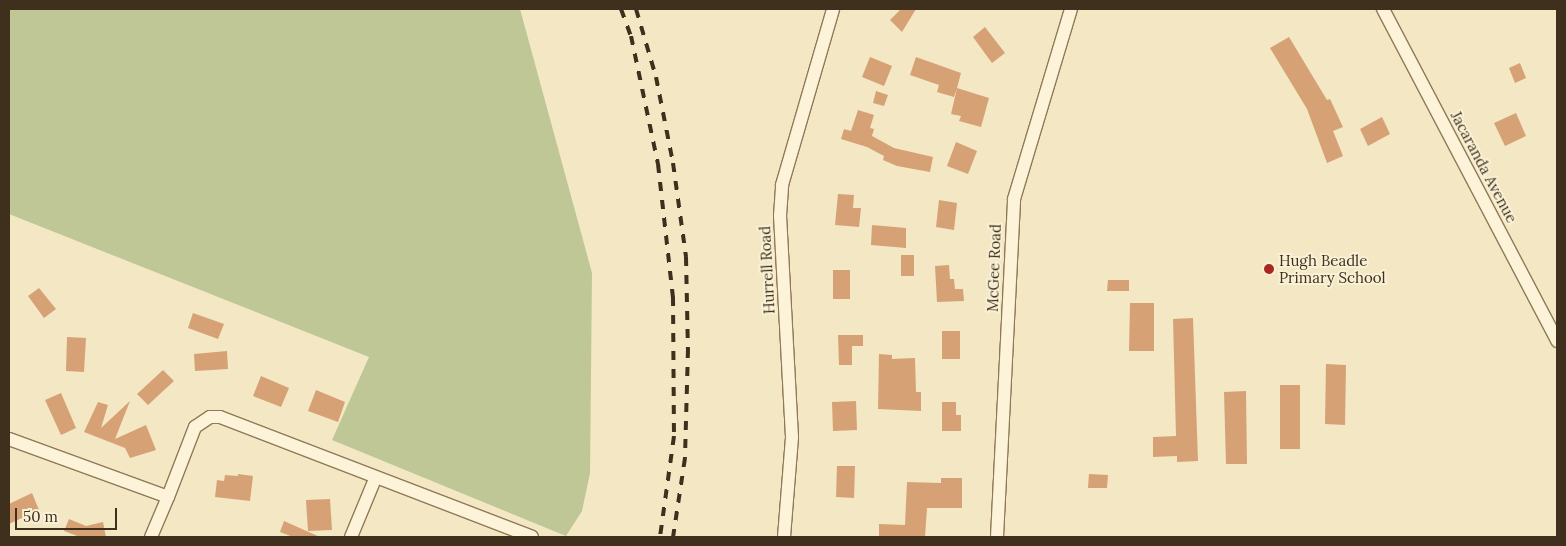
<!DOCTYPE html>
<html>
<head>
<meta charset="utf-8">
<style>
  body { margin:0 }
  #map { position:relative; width:1566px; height:546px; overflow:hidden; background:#f3e7c4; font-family:Lora,serif }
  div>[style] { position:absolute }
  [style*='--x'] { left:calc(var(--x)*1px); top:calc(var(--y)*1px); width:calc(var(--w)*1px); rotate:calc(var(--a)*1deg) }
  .cemetery>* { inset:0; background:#bfc796 }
  .building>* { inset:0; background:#d6a275 }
  .roads { filter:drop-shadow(1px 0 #907958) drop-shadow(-1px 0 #907958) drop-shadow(0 1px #907958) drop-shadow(0 -1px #907958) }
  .minor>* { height:12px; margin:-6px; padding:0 6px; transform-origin:6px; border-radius:6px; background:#fcf3d9 }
  .rail>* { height:4px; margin-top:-2px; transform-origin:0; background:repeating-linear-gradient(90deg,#3f2f1d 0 9px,transparent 0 18px) }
  .dots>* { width:14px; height:14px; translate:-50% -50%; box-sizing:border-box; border:2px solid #f9f1d5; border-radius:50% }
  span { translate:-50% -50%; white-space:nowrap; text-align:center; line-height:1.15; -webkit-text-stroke:4px #f9f1d5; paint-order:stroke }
  .street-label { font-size:15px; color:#3f2f1d }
  .poi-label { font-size:15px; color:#3f2f1d }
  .left { translate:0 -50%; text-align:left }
  .frame { position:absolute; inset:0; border:10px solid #3f2f1d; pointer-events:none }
  .scale { position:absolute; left:15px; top:508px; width:102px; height:22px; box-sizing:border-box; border:2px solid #3f2f1d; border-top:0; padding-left:6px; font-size:15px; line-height:18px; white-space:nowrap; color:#3f2f1d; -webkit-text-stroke:4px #f9f1d5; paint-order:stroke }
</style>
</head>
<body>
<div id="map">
  <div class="cemetery">
    <div style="clip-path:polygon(9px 9px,520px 9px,592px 273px,590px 473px,582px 511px,566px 536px,332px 440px,369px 357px,9px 214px)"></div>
  </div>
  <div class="building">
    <div style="clip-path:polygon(901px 9px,916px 9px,902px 32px,890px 20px)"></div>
    <div style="clip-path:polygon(985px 27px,1005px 53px,992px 63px,973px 37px)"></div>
    <div style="clip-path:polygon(1289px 37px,1327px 100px,1330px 99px,1343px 127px,1333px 131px,1343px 156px,1327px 163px,1307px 109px,1270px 48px)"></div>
    <div style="clip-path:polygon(870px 57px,892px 66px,884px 86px,862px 77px)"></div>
    <div style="clip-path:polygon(916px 57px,961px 73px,957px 88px,989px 98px,981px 127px,959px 121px,961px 116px,951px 114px,957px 88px,954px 97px,937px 92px,939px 85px,910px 75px)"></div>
    <div style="clip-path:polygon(1520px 63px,1526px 78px,1515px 83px,1509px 68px)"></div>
    <div style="clip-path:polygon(876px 91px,888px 95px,884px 106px,873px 103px)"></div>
    <div style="clip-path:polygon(858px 110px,874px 115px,870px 128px,874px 129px,872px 136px,894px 148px,933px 157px,930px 172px,897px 166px,883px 160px,884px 156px,867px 147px,841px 139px,844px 129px,851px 131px)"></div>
    <div style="clip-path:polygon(1516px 113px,1526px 136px,1505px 146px,1494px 123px)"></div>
    <div style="clip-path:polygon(1382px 117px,1390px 134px,1368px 146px,1360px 129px)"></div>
    <div style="clip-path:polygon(956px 142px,977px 151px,968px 174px,947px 166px)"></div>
    <div style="clip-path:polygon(838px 194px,854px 195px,853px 208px,861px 208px,859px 227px,835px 225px)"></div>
    <div style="clip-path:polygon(939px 200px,957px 203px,954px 230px,936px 227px)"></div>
    <div style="clip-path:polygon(872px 225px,906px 228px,906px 248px,871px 245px)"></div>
    <div style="clip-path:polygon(901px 255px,914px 255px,914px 276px,901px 276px)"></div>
    <div style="clip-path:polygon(949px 265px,950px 279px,954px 279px,955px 289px,963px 289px,964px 301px,937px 302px,935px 266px)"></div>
    <div style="clip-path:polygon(833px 270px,850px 270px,850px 299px,833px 299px)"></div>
    <div style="clip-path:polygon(1108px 280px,1129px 280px,1129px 291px,1107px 291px)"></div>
    <div style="clip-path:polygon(39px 288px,56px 309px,44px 318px,28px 296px)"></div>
    <div style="clip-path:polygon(1130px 303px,1154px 303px,1154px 351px,1129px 351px)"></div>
    <div style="clip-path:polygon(193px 313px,224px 324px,218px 339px,188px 328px)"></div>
    <div style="clip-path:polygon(1193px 318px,1198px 461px,1177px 462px,1177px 456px,1153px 457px,1153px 437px,1176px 436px,1173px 319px)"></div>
    <div style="clip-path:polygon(942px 331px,960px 331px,960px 359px,942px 359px)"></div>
    <div style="clip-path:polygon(838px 335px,863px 335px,863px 346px,852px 346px,852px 365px,839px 365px)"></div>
    <div style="clip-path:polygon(67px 337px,86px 338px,84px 372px,66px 371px)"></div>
    <div style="clip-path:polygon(227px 351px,228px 369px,195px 371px,194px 354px)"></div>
    <div style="clip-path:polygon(879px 354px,892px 355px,892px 359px,915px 358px,916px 392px,921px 392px,921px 411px,878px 409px)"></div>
    <div style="clip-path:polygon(1326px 364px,1346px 365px,1345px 425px,1325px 424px)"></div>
    <div style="clip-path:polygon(163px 370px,174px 381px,148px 405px,137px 394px)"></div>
    <div style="clip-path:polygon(261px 376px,289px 388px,281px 407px,253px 396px)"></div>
    <div style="clip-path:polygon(1280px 385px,1300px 385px,1300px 449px,1280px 449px)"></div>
    <div style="clip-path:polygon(316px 390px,345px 402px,338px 422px,308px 411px)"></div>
    <div style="clip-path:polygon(1246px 391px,1247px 464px,1226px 464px,1224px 392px)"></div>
    <div style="clip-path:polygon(61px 393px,76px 428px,61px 435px,45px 400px)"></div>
    <div style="clip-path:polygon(130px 401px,115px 439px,146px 425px,156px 450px,130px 458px,125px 448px,84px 432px,98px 402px,108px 405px,101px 428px)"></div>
    <div style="clip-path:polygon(856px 401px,857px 430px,833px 431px,832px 402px)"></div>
    <div style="clip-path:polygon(942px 402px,956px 402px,956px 415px,961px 415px,961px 431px,942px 431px)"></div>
    <div style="clip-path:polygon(837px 466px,855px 466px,854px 498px,836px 497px)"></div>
    <div style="clip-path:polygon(238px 474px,253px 476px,250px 501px,215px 497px,217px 480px,224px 481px,225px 475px,238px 476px)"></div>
    <div style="clip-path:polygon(1089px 474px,1108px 475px,1107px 488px,1088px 488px)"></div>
    <div style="clip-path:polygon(941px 478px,962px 478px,962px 508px,927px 508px,925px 537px,879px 537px,879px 524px,905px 525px,907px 482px,941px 483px)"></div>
    <div style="clip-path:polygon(32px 493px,39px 510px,9px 524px,9px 504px)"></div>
    <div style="clip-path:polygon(330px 499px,332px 530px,308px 531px,306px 500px)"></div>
    <div style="clip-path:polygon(69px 519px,86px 526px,103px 522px,106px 537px,80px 537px,64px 531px)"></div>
    <div style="clip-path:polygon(284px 521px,320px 537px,293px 537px,280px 532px)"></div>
  </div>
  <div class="roads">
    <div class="minor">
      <div style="--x:1383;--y:9;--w:375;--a:62.3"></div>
      <div style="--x:9;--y:439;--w:169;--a:20"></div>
      <div style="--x:168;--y:497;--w:75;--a:-68.9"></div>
      <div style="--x:195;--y:427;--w:18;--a:-34"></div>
      <div style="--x:210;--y:417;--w:10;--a:0"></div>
      <div style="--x:220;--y:417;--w:334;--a:21"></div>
      <div style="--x:151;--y:537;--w:43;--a:-67"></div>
      <div style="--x:351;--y:537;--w:63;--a:-67.5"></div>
      <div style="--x:784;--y:537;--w:100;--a:-85.4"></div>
      <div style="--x:792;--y:437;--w:221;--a:-93.1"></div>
      <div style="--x:780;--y:216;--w:31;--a:-86"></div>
      <div style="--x:782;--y:185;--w:183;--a:-73.8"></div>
      <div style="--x:997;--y:537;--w:338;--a:-87.1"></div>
      <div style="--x:1014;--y:199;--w:198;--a:-73.3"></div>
    </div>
  </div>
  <div class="rail">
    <div style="--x:621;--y:9;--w:29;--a:70"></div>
    <div style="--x:631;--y:36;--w:131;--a:78.1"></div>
    <div style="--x:658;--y:164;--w:134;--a:83.6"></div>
    <div style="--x:673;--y:297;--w:139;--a:89.6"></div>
    <div style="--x:674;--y:436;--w:102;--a:97.9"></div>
    <div style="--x:636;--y:9;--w:71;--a:73.6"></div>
    <div style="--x:656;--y:77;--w:88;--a:78.8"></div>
    <div style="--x:673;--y:163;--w:95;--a:82.1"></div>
    <div style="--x:686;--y:257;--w:92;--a:88.8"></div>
    <div style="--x:688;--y:349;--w:109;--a:91.6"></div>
    <div style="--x:685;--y:458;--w:80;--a:98.6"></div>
  </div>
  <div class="dots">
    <div style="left:1269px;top:269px;background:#a72620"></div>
  </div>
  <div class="street-label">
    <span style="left:1484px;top:167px;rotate:62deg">Jacaranda Avenue</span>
    <span style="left:994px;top:268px;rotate:-88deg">McGee Road</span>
    <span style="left:767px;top:270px;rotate:-93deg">Hurrell Road</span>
  </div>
  <div class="poi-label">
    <span class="left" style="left:1279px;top:269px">Hugh Beadle<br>Primary School</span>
  </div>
  <div class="frame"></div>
  <div class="scale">50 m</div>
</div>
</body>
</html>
